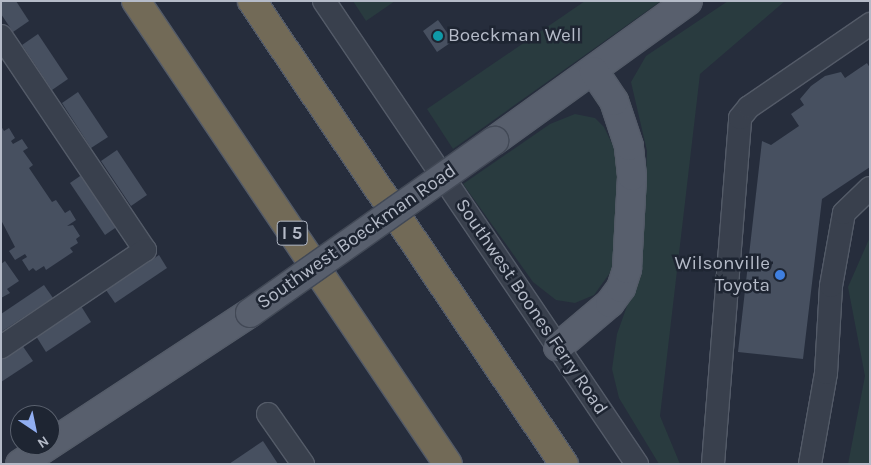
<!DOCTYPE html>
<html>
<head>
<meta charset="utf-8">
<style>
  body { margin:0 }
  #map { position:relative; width:871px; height:465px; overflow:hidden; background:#262d3c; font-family:Karla,sans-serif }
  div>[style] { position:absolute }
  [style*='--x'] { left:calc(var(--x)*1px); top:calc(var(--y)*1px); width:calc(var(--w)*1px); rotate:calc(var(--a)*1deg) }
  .green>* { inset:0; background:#293b3f }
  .building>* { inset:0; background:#475060 }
  .roads { filter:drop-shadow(1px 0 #545b68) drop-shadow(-1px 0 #545b68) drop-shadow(0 1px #545b68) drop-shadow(0 -1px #545b68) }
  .minor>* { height:22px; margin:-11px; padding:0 11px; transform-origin:11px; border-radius:11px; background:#39404d }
  .major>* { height:28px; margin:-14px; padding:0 14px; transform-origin:14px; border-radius:14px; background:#585f6d }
  .highway>* { height:28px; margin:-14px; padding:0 14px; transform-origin:14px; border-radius:14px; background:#726a57 }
  .bridges { filter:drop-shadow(1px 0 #424956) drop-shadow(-1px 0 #424956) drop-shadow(0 1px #424956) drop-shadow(0 -1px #424956) }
  .major-bridge>* { height:28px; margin:-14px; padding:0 14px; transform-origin:14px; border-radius:14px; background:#585f6d }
  .dots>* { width:14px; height:14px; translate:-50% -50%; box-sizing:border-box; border:2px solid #1e2532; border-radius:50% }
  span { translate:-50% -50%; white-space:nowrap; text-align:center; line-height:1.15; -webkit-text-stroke:5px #1e2532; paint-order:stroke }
  .shield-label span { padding:1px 4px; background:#1e2532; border:1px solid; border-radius:4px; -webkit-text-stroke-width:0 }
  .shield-label { font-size:18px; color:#b5bbc8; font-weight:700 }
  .poi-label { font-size:19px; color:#b5bbc8 }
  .left { translate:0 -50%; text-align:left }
  .right { translate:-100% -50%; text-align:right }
  .street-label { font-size:19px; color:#b5bbc8 }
  .frame { position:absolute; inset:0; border:2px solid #b5bbc8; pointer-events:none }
  .north { position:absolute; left:10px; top:405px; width:50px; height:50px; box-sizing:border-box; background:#1e2532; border:1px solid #5a616e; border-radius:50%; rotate:146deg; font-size:14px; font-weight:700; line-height:20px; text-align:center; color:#b5bbc8 }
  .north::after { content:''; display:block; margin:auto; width:18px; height:22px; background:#91aef1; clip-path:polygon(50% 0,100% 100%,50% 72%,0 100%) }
</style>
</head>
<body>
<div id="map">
  <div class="green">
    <div style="clip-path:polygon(353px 1px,395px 1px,366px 21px)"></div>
    <div style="clip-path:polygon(585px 1px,661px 1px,453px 149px,427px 109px)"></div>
    <div style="clip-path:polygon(728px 1px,785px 1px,700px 74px,660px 416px,680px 464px,659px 464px,619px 398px,612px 369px,617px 334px,642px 264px,647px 151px,631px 82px,646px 56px)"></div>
    <div style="clip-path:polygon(575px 114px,595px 118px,604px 127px,617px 154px,619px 174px,616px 256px,612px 270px,594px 295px,575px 303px,556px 300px,533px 282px,463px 184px,550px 124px)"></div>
    <div style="clip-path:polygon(870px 237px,870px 464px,848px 464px,865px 376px,848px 287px)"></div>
  </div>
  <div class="building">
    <div style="clip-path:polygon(1px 1px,16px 1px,29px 21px,13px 32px,1px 14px)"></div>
    <div style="clip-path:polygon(438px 20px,453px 41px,437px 52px,423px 31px)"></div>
    <div style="clip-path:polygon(38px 34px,68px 79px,52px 90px,22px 45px)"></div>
    <div style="clip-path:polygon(867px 63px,870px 68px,870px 167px,822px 199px,803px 359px,738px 352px,762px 141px,771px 145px,799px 126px,791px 114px,804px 105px,800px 99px,811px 86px,825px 76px,841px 72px,845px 78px)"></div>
    <div style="clip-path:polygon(78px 92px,108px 137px,91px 148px,62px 103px)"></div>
    <div style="clip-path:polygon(1px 126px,4px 131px,9px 128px,15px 138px,11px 141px,13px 144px,22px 139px,28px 148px,23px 151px,33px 165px,29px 168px,52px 202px,56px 200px,65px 213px,70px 210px,76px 220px,67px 226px,73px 225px,80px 236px,76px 239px,78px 243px,70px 248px,73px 252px,46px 270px,44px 266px,36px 271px,33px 268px,29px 271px,22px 260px,27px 257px,25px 254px,15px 260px,9px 251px,15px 247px,1px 220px)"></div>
    <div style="clip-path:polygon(117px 150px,147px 195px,131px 206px,101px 161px)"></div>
    <div style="clip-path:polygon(83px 174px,118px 226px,105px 235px,70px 183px)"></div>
    <div style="clip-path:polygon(159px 255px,167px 268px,115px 303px,106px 290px)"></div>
    <div style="clip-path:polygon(5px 261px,19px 281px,7px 289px,10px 293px,1px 298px,1px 264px)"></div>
    <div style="clip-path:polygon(44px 285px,53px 298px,1px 332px,1px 314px)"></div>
    <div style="clip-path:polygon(81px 306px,91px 322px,46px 352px,36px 336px)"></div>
    <div style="clip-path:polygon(22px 345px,33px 361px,1px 382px,1px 359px)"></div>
    <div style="clip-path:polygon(263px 441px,278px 464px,229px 464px)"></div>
  </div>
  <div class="roads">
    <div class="minor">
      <div style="--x:324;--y:1;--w:559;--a:55.94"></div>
      <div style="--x:1;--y:36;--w:258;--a:56.1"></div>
      <div style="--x:145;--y:250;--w:174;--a:146"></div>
      <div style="--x:268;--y:414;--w:61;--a:55"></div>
      <div style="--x:713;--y:464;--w:347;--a:-85.5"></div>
      <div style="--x:740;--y:118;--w:14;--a:-51"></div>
      <div style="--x:749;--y:107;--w:147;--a:-34.4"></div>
      <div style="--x:810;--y:464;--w:92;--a:-80"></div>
      <div style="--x:826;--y:373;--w:87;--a:-86.7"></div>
      <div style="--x:831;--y:286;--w:74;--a:-79.9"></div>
      <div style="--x:844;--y:213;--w:36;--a:-44"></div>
    </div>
    <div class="major">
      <div style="--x:494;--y:141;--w:239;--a:-35.8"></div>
      <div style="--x:558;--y:347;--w:68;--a:-40.2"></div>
      <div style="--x:610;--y:303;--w:19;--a:-54"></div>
      <div style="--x:621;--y:288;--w:20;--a:-72"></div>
      <div style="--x:627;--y:269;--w:93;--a:-86.9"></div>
      <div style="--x:632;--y:176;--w:30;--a:-96"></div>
      <div style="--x:629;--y:146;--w:47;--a:-108.4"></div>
      <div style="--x:614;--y:101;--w:36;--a:-124"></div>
      <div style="--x:20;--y:464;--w:275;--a:-33.3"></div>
    </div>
    <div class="highway">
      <div style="--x:136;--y:1;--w:558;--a:56.03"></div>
      <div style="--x:252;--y:1;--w:558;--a:56.03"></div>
    </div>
  </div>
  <div class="bridges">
    <div class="major-bridge">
      <div style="--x:250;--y:313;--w:299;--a:-35.2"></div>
    </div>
  </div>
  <div class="dots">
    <div style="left:438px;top:36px;background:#0f9aa8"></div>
    <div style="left:780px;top:275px;background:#3f7fe0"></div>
  </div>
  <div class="shield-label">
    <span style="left:292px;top:233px">I 5</span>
  </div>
  <div class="poi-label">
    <span class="left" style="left:448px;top:36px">Boeckman Well</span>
    <span class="right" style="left:770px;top:275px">Wilsonville<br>Toyota</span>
  </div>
  <div class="street-label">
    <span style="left:357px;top:237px;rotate:-35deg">Southwest Boeckman Road</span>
    <span style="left:531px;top:307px;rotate:56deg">Southwest Boones Ferry Road</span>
  </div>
  <div class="frame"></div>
  <div class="north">N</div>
</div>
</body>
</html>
